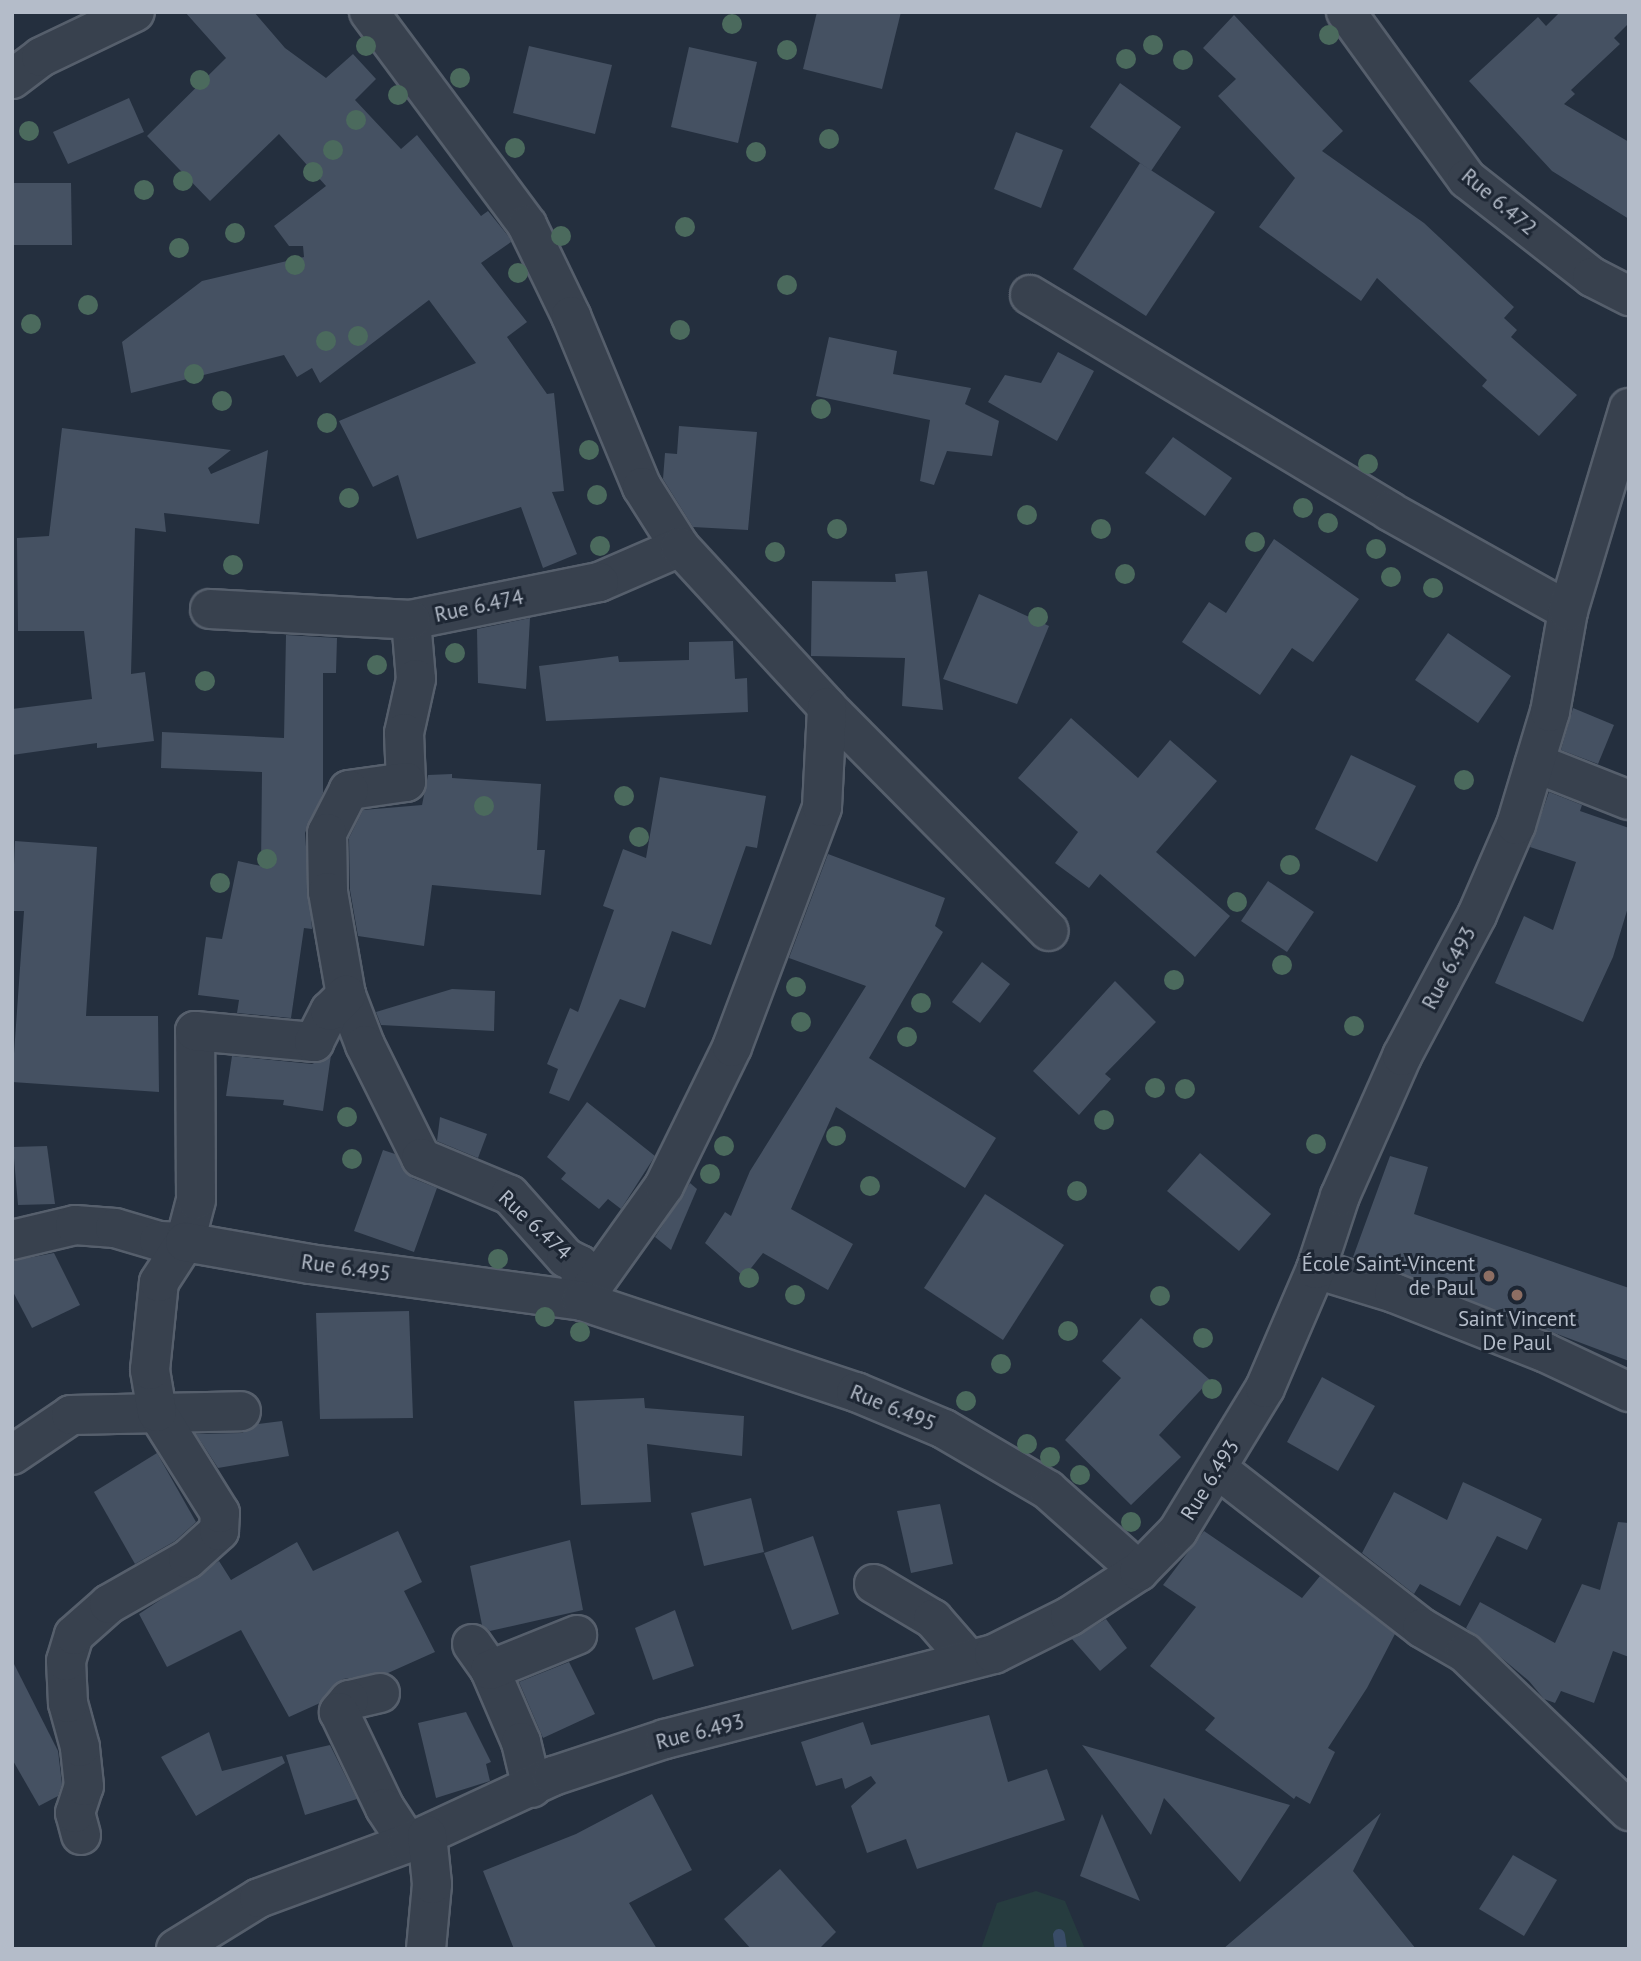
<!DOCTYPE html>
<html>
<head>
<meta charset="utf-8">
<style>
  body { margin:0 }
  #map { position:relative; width:1641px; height:1961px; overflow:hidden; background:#242f3e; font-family:"PT Sans",sans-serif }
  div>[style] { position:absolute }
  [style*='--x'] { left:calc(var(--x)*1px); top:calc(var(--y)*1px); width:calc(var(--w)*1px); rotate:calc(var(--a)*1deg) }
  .green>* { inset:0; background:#263c3f }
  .stream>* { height:12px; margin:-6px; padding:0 6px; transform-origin:6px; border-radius:6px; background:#394c67 }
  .building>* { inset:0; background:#455162 }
  .roads { filter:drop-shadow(2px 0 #565f6c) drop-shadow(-2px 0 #565f6c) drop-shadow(0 2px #565f6c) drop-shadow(0 -2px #565f6c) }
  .street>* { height:38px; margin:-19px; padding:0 19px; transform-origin:19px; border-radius:19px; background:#38414e }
  .trees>* { width:20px; height:20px; margin:-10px; border-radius:50%; background:#4b6a5d }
  .dots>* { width:19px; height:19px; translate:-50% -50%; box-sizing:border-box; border:4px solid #1d2633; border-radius:50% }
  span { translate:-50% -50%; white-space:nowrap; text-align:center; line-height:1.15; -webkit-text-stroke:6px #1d2633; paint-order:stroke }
  .street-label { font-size:21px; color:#b4bcc9 }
  .poi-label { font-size:21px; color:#b4bcc9 }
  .right { translate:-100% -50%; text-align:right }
  .frame { position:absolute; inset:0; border:14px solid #b4bcc9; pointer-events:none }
</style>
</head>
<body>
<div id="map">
  <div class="green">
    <div style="clip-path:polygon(1036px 1891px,1065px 1901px,1085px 1949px,981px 1949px,997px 1903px)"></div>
  </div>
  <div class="stream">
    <div style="--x:1059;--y:1935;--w:14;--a:82"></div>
  </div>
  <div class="building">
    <div style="clip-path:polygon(185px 12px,254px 12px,285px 48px,326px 78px,353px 54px,376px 79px,355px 100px,401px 149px,417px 135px,481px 216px,488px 211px,509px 237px,511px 242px,481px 263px,527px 322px,507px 337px,547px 394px,554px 393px,564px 491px,552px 492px,577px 554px,543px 568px,521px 507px,417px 539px,398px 475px,373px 487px,339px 421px,476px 363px,429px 300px,320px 383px,312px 368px,297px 377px,284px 355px,131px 393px,122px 342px,202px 281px,304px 257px,303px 246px,289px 246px,274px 226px,326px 186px,279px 134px,210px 201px,147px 136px,226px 58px)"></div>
    <div style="clip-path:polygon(817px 12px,901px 12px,882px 89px,803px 69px)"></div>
    <div style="clip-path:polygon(1560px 12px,1629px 12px,1629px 23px,1614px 38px,1620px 44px,1571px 90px,1575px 94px,1564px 104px,1629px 142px,1629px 219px,1552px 171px,1469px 81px,1538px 17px,1546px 26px)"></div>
    <div style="clip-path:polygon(1234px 15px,1343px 131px,1322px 151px,1424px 223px,1514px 307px,1504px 318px,1517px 330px,1511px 337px,1577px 395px,1539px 436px,1482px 386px,1487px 380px,1377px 278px,1361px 301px,1259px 227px,1295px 178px,1218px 96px,1236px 79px,1203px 48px)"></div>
    <div style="clip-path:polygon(529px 46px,612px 65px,595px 134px,513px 113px)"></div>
    <div style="clip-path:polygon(689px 47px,757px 62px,738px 143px,671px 127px)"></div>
    <div style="clip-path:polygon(1120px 83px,1181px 127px,1151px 171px,1090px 127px)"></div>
    <div style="clip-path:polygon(129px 98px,144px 132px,68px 164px,53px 132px)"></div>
    <div style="clip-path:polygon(1016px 132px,1063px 150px,1041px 208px,994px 189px)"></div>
    <div style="clip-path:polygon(1140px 163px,1215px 212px,1146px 316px,1073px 269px)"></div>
    <div style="clip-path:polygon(12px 183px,71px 183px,72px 245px,12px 245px)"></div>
    <div style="clip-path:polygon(829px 337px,897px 351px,893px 374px,971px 388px,965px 404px,999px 421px,992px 456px,947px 451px,934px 485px,920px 481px,930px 420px,816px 396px)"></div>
    <div style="clip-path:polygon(1058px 352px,1094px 371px,1057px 441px,988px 402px,1005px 375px,1041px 383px)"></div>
    <div style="clip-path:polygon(679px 426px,757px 432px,748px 530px,693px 527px,663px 479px,665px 453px,677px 454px)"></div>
    <div style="clip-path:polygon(62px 428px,231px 450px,208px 468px,211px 474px,268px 450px,259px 524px,164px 513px,166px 532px,135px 528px,131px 674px,145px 672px,154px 741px,97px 748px,97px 743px,12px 755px,12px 709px,92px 699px,84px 631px,18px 631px,17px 538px,49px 536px)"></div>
    <div style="clip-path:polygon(1173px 437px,1232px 478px,1205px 516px,1145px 473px)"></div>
    <div style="clip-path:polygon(1274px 539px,1359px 599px,1313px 662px,1292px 648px,1260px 695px,1182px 642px,1209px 602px,1226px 613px)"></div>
    <div style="clip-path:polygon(927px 571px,943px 710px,902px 706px,905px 658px,811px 656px,812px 581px,896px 582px,895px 574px)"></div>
    <div style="clip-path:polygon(979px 594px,1049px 626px,1017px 704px,943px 679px)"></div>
    <div style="clip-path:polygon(530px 618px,526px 689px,478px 683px,477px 629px)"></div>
    <div style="clip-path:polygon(1448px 633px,1511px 676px,1478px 723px,1415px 680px)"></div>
    <div style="clip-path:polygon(286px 635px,337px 638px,336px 673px,323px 673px,323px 793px,305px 833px,312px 929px,304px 928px,291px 1018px,237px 1013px,239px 1000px,198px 995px,206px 937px,222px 939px,238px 861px,261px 866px,262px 772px,161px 768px,162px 732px,284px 738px)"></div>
    <div style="clip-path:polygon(733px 641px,735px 679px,747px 678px,748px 712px,546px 721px,539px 666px,618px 656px,619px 662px,689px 660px,689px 642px)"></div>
    <div style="clip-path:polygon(1573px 708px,1614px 725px,1598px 764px,1561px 750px)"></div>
    <div style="clip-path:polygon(1071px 718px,1138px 778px,1170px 740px,1217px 781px,1156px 852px,1230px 916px,1195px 957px,1100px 874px,1089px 888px,1055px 863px,1078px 832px,1018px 778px)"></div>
    <div style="clip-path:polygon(1351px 755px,1416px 786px,1377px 862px,1315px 829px)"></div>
    <div style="clip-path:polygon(452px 774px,452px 778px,541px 784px,537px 850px,545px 850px,541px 895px,432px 885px,424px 946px,358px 936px,350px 890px,349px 838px,363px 810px,422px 805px,428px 775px)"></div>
    <div style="clip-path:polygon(660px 777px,766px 796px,757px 848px,746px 846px,711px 945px,672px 931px,645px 1008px,620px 999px,569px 1101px,549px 1093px,558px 1069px,547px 1064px,570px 1008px,578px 1012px,614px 910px,603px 906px,623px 849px,646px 858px)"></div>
    <div style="clip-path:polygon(1549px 792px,1582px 805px,1580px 811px,1629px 828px,1629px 904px,1613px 957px,1583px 1022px,1495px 983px,1524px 916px,1553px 930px,1576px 862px,1530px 847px)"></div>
    <div style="clip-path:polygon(15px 841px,97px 847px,86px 1016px,158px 1016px,159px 1092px,12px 1082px,24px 911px,12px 911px)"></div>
    <div style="clip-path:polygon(828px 854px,945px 898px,935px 926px,943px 932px,869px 1058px,996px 1138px,965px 1188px,836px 1107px,791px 1209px,853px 1244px,828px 1290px,763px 1253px,744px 1277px,705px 1243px,725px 1212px,731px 1216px,750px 1171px,866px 986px,789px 958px)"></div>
    <div style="clip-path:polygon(1268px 881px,1314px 912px,1287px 952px,1241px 921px)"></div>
    <div style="clip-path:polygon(982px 962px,1010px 984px,980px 1023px,952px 1002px)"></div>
    <div style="clip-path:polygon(1115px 981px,1156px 1022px,1105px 1074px,1111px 1079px,1079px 1115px,1033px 1071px)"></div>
    <div style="clip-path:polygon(452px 989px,495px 991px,494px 1031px,381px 1025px,376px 1012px)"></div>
    <div style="clip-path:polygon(331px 1055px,323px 1111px,283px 1105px,284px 1100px,226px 1096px,232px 1056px,312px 1064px)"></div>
    <div style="clip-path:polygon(587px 1102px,655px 1156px,621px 1209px,608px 1199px,599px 1209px,561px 1179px,566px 1173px,547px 1157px)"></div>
    <div style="clip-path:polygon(440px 1117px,487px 1134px,478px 1158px,437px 1141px)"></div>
    <div style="clip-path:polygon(47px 1146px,55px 1204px,18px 1205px,13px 1147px)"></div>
    <div style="clip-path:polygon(383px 1150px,395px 1154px,412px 1178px,437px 1188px,414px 1252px,354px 1231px)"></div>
    <div style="clip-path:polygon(1200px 1153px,1271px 1214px,1239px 1251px,1167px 1191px)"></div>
    <div style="clip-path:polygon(1390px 1156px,1428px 1167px,1414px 1214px,1629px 1288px,1629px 1361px,1353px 1257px)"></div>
    <div style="clip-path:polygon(690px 1183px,697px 1189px,671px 1250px,655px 1237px)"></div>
    <div style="clip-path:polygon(985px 1194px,1064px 1245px,1003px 1340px,924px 1288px)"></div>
    <div style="clip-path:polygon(54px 1253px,80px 1305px,32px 1328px,12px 1290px,12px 1261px)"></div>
    <div style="clip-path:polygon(409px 1311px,413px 1418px,320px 1419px,316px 1313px)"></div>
    <div style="clip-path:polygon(1141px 1318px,1210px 1380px,1159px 1435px,1181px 1457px,1131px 1505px,1065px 1440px,1121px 1378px,1102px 1361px)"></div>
    <div style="clip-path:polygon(1322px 1377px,1375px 1406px,1338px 1471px,1287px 1442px)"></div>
    <div style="clip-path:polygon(644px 1398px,645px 1408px,744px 1416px,742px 1456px,647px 1444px,651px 1502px,581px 1505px,574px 1401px)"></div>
    <div style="clip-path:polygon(282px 1421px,289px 1456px,218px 1468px,196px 1434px,242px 1433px,258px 1424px)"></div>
    <div style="clip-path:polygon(157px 1453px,196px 1522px,175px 1541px,135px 1564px,94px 1492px)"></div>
    <div style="clip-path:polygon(1463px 1482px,1542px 1519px,1527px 1550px,1497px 1536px,1460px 1606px,1420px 1584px,1414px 1594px,1362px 1553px,1394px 1492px,1447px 1520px)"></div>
    <div style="clip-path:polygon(751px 1498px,764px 1552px,704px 1566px,691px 1513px)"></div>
    <div style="clip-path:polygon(940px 1504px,953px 1564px,911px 1573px,897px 1511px)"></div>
    <div style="clip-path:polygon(1618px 1522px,1629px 1523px,1629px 1657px,1613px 1651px,1594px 1703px,1561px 1691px,1555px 1703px,1544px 1699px,1529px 1681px,1466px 1628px,1480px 1602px,1555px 1643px,1582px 1584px,1600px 1590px)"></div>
    <div style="clip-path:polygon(398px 1531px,422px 1582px,404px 1591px,435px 1652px,388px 1673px,343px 1679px,320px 1703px,289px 1717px,241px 1630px,167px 1667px,139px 1614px,219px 1561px,231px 1580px,297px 1542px,313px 1571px)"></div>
    <div style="clip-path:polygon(1204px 1531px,1302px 1598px,1320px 1576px,1395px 1634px,1367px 1688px,1328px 1748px,1335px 1752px,1310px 1804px,1296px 1796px,1294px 1799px,1205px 1730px,1215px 1718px,1150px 1666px,1196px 1607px,1163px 1585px)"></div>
    <div style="clip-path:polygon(813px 1536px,839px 1614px,792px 1630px,764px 1553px)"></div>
    <div style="clip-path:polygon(570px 1540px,583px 1610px,490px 1631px,482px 1625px,470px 1566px)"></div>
    <div style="clip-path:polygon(675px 1610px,694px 1666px,653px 1680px,635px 1628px)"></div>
    <div style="clip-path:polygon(1106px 1619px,1127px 1648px,1100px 1671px,1072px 1639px)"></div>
    <div style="clip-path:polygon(12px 1660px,58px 1751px,62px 1784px,58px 1796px,39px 1806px,12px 1759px)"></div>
    <div style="clip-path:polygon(569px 1662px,595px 1714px,543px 1738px,519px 1682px)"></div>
    <div style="clip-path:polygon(466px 1712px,491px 1762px,486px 1764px,490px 1781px,436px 1798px,418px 1723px)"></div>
    <div style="clip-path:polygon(989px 1715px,1008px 1782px,1047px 1769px,1065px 1820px,917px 1869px,906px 1839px,867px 1853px,851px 1806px,876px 1783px,871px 1776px,845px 1789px,842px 1778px,816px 1786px,801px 1742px,863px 1722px,871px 1745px)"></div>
    <div style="clip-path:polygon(209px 1732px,222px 1771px,282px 1756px,285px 1763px,196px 1816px,161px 1757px)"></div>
    <div style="clip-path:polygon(330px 1745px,357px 1799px,305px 1815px,286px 1755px)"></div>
    <div style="clip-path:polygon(1082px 1745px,1128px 1758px,1290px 1805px,1240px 1882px,1164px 1798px,1151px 1835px)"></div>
    <div style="clip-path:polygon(652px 1794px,692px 1870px,629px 1903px,657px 1949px,514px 1949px,483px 1871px,576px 1834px)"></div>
    <div style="clip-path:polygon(1381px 1813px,1353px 1871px,1416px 1949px,1223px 1949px)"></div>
    <div style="clip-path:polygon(1102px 1814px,1140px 1901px,1080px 1876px)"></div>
    <div style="clip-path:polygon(1513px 1855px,1557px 1880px,1524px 1936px,1479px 1909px)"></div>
    <div style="clip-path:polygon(780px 1869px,836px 1932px,819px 1949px,751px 1949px,724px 1919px)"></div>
  </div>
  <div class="roads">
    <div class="street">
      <div style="--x:369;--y:12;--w:265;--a:53.4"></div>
      <div style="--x:527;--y:225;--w:101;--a:64.2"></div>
      <div style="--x:571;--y:316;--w:185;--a:67.5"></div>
      <div style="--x:642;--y:487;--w:71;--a:57.7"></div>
      <div style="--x:680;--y:547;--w:88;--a:156.6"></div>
      <div style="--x:599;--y:582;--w:192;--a:168.6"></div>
      <div style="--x:411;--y:620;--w:59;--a:85.2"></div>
      <div style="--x:416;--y:679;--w:55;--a:102.5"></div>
      <div style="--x:404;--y:733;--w:49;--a:87.7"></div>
      <div style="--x:406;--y:782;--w:58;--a:172"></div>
      <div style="--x:349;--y:790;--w:48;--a:117.1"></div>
      <div style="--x:327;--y:833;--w:59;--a:89"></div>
      <div style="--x:328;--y:892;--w:105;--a:80.1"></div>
      <div style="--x:346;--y:995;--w:53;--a:69.2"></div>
      <div style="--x:365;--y:1045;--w:126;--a:63.6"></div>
      <div style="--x:421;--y:1158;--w:96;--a:22.6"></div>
      <div style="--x:510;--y:1195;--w:84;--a:48.4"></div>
      <div style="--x:566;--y:1258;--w:16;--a:27"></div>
      <div style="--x:580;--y:1265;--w:36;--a:87"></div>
      <div style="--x:1346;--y:12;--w:206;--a:54.1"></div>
      <div style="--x:1467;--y:179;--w:159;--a:38.1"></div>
      <div style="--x:1592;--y:277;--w:42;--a:27.2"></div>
      <div style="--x:12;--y:79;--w:36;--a:-37"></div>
      <div style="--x:41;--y:57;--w:104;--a:-25.6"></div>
      <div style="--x:1030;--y:295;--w:419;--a:31"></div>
      <div style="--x:1389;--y:511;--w:205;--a:29.2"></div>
      <div style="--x:680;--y:547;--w:217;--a:47.4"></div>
      <div style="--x:827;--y:707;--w:315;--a:45.3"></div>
      <div style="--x:210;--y:609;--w:201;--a:3.1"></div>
      <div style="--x:1535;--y:763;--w:101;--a:21.5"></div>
      <div style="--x:12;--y:1240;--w:65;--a:-13.4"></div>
      <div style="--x:75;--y:1225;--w:40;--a:4.3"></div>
      <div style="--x:115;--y:1228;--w:46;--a:16.5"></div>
      <div style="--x:159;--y:1241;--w:26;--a:2"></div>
      <div style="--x:185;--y:1242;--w:43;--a:-75.3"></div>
      <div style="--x:196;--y:1200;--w:169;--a:-90.3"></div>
      <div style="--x:195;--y:1031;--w:120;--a:5.3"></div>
      <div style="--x:314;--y:1042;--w:35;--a:-63"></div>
      <div style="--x:330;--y:1011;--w:23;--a:-45"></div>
      <div style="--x:1316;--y:1269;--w:82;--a:17.1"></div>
      <div style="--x:1394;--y:1293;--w:163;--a:21.5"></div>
      <div style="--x:1546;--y:1353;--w:92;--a:25.2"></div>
      <div style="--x:582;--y:1301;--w:141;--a:-54.5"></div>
      <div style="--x:664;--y:1186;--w:155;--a:-63.9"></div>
      <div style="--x:732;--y:1047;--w:256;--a:-69.4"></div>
      <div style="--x:822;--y:807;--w:100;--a:-87.1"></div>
      <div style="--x:12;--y:1455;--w:71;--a:-34.1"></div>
      <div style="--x:71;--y:1415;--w:170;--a:-1.3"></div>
      <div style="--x:1219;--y:1470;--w:257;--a:37.9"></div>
      <div style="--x:1422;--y:1628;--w:50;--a:30.2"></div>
      <div style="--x:1465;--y:1653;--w:228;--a:43.9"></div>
      <div style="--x:874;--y:1584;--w:69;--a:30.7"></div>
      <div style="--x:933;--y:1619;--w:52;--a:48.9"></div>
      <div style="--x:472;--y:1644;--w:32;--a:55"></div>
      <div style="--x:490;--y:1670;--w:78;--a:66.7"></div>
      <div style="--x:521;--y:1742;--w:47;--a:76.6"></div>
      <div style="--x:490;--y:1670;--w:94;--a:-21.9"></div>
      <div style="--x:380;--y:1693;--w:32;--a:167"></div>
      <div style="--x:349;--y:1700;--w:16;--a:130"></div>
      <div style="--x:339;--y:1712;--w:106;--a:64.4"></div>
      <div style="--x:385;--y:1808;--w:42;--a:56.7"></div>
      <div style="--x:81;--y:1835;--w:23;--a:-105"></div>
      <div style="--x:75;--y:1813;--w:28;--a:-72"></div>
      <div style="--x:84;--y:1786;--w:39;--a:-96"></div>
      <div style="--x:80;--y:1747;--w:46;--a:-105.3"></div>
      <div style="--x:68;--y:1703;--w:42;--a:-92.7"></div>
      <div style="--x:66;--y:1661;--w:27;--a:-73"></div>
      <div style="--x:74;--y:1635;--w:47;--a:-41.5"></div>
      <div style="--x:109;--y:1604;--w:91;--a:-29.7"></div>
      <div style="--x:188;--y:1559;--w:42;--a:-42.1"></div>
      <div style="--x:219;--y:1531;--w:18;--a:-87"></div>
      <div style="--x:220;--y:1513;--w:119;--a:-122"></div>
      <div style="--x:157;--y:1412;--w:43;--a:-99.5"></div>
      <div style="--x:150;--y:1370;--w:88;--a:-84.2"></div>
      <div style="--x:159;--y:1282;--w:48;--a:-57"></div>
      <div style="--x:185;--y:1242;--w:127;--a:10"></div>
      <div style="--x:310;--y:1264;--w:275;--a:7.7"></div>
      <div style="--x:582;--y:1301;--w:289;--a:18.4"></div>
      <div style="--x:856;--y:1392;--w:95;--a:22.8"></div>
      <div style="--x:944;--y:1429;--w:121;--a:30.4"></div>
      <div style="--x:1048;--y:1490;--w:122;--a:41.7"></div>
      <div style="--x:176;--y:1949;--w:97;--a:-31.6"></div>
      <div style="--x:259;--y:1898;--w:159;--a:-20.3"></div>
      <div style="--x:408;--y:1843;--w:160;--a:-24.8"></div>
      <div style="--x:553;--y:1776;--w:118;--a:-18.3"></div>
      <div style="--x:665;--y:1739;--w:340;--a:-14.5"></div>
      <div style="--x:994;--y:1654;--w:85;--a:-26.6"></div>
      <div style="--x:1070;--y:1616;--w:82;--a:-33.1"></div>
      <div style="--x:1139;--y:1571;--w:56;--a:-45.7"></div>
      <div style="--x:1178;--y:1531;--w:167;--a:-58.7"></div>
      <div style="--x:1265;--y:1388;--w:129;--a:-66.8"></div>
      <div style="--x:1316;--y:1269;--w:77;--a:-71.8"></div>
      <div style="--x:1340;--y:1196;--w:153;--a:-66.1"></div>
      <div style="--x:1402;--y:1056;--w:160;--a:-62"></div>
      <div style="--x:1477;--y:915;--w:98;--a:-66.6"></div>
      <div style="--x:1516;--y:825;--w:118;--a:-73.3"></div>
      <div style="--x:1550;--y:712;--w:103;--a:-79.9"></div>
      <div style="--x:1568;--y:611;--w:212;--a:-73.3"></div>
      <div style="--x:426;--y:1949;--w:65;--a:-84.7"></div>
      <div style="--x:432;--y:1884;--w:49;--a:-95.8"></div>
    </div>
  </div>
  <div class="trees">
    <div style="left:732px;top:24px"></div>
    <div style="left:1329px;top:35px"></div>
    <div style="left:1153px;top:45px"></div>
    <div style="left:366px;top:46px"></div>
    <div style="left:787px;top:50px"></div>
    <div style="left:1126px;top:59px"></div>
    <div style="left:1183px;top:60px"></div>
    <div style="left:460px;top:78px"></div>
    <div style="left:200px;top:80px"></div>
    <div style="left:398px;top:95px"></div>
    <div style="left:356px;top:120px"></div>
    <div style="left:29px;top:131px"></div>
    <div style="left:829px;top:139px"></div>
    <div style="left:515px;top:148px"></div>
    <div style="left:333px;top:150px"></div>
    <div style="left:756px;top:152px"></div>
    <div style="left:313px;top:172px"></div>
    <div style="left:183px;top:181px"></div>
    <div style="left:144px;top:190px"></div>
    <div style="left:685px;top:227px"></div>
    <div style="left:235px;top:233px"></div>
    <div style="left:561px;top:236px"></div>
    <div style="left:179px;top:248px"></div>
    <div style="left:295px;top:265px"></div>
    <div style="left:518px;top:273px"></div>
    <div style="left:787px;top:285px"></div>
    <div style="left:88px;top:305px"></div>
    <div style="left:31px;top:324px"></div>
    <div style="left:680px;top:330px"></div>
    <div style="left:358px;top:336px"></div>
    <div style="left:326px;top:341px"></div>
    <div style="left:194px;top:374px"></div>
    <div style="left:222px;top:401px"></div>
    <div style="left:821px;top:409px"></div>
    <div style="left:327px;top:423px"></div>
    <div style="left:589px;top:450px"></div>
    <div style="left:1368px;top:464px"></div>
    <div style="left:597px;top:495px"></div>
    <div style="left:349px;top:498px"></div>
    <div style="left:1303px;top:508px"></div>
    <div style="left:1027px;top:515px"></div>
    <div style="left:1328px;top:523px"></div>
    <div style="left:837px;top:529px"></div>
    <div style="left:1101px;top:529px"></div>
    <div style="left:1255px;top:542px"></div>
    <div style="left:600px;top:546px"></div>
    <div style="left:1376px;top:549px"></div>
    <div style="left:775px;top:552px"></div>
    <div style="left:233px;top:565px"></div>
    <div style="left:1125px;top:574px"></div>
    <div style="left:1391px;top:577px"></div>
    <div style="left:1433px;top:588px"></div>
    <div style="left:1038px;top:617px"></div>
    <div style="left:455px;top:653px"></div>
    <div style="left:377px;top:665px"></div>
    <div style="left:205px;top:681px"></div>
    <div style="left:1464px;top:780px"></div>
    <div style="left:624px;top:796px"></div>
    <div style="left:484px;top:806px"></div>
    <div style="left:639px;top:837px"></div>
    <div style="left:267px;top:859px"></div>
    <div style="left:1290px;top:865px"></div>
    <div style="left:220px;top:883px"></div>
    <div style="left:1237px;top:902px"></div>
    <div style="left:1282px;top:965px"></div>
    <div style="left:1174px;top:980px"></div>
    <div style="left:796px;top:987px"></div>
    <div style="left:921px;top:1003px"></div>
    <div style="left:801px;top:1022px"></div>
    <div style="left:1354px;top:1026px"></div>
    <div style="left:907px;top:1037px"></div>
    <div style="left:1155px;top:1088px"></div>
    <div style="left:1185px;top:1089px"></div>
    <div style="left:347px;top:1117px"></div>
    <div style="left:1104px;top:1120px"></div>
    <div style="left:836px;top:1136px"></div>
    <div style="left:1316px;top:1144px"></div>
    <div style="left:724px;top:1146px"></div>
    <div style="left:352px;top:1159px"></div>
    <div style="left:710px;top:1174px"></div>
    <div style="left:870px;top:1186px"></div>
    <div style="left:1077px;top:1191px"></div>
    <div style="left:498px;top:1259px"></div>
    <div style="left:749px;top:1278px"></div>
    <div style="left:795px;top:1295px"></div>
    <div style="left:1160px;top:1296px"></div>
    <div style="left:545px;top:1317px"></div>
    <div style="left:1068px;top:1331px"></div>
    <div style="left:580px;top:1332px"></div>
    <div style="left:1203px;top:1338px"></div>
    <div style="left:1001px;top:1364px"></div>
    <div style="left:1212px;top:1389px"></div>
    <div style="left:966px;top:1401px"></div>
    <div style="left:1027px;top:1444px"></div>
    <div style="left:1050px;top:1457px"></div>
    <div style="left:1080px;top:1475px"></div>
    <div style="left:1131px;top:1522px"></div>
  </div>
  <div class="dots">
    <div style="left:1489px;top:1276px;background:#8d6e63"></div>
    <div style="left:1517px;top:1295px;background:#8d6e63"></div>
  </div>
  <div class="street-label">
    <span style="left:1499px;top:202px;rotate:40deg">Rue 6.472</span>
    <span style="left:479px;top:606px;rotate:-12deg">Rue 6.474</span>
    <span style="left:1449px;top:968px;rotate:-62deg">Rue 6.493</span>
    <span style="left:535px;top:1225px;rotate:43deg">Rue 6.474</span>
    <span style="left:346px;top:1268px;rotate:8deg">Rue 6.495</span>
    <span style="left:893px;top:1408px;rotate:22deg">Rue 6.495</span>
    <span style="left:1210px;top:1480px;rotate:-58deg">Rue 6.493</span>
    <span style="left:700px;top:1732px;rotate:-14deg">Rue 6.493</span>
  </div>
  <div class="poi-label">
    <span class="right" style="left:1475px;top:1276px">École Saint-Vincent<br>de Paul</span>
    <span style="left:1517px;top:1331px">Saint Vincent<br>De Paul</span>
  </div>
  <div class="frame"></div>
</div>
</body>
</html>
